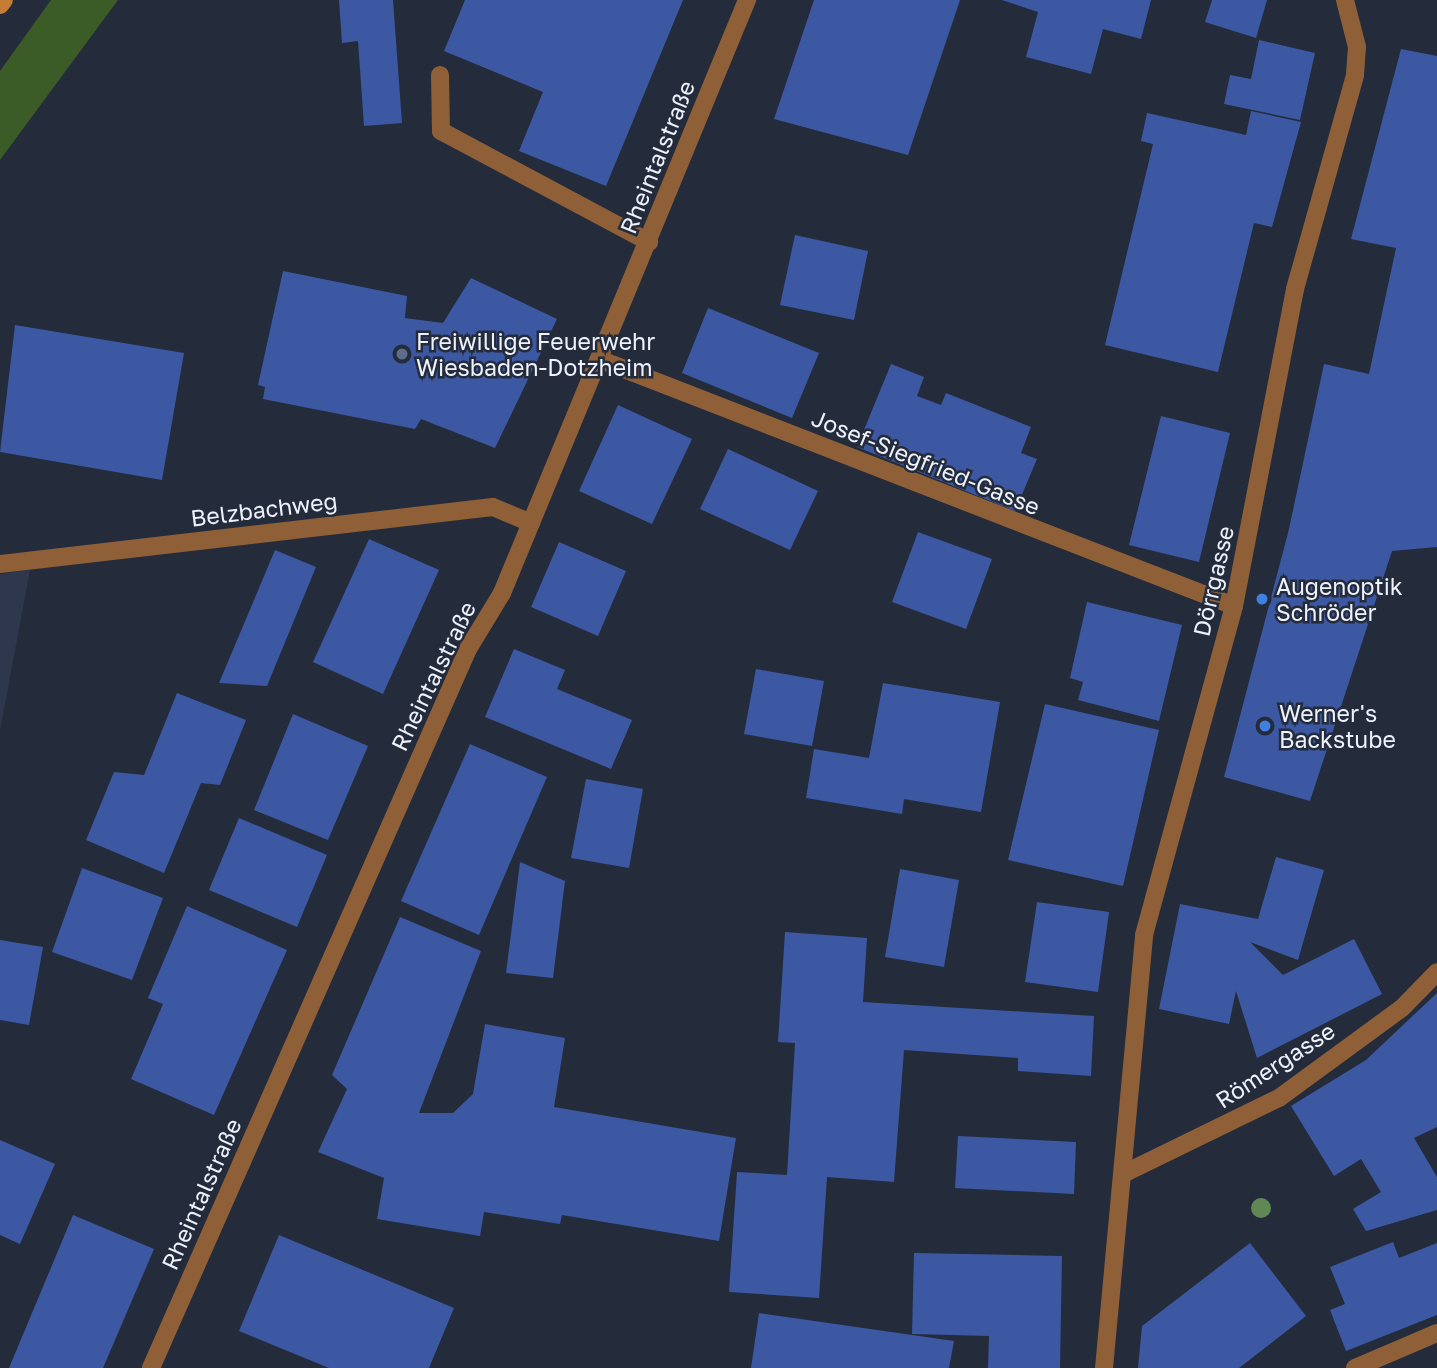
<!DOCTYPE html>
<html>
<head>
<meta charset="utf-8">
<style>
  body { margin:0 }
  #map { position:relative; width:1437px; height:1368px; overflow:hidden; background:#242b3b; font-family:"Golos Text",sans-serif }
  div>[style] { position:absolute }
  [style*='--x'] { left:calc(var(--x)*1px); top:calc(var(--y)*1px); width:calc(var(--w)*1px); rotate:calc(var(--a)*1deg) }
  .built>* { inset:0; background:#2e374c }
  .green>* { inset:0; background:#3b5c26 }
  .building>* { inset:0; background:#3c58a2 }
  .service>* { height:18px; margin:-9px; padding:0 9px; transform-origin:9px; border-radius:9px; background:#8f6037 }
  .minor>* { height:18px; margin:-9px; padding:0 9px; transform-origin:9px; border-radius:9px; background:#8f6037 }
  .tertiary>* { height:18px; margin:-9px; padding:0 9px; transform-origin:9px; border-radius:9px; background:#8f6037 }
  .secondary>* { height:18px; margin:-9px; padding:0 9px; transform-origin:9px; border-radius:9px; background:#c77c36 }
  .trees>* { width:20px; height:20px; margin:-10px; border-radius:50%; background:#608855 }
  .dots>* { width:19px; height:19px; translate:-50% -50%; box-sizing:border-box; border:4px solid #242b3b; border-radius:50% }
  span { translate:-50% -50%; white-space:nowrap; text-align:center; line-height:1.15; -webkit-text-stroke:5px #242b3b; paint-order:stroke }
  .street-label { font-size:23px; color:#edf2fd }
  .poi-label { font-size:23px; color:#edf2fd }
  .left { translate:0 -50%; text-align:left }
</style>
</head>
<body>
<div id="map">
  <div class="built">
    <div style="clip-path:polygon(30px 570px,0 731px,0 574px)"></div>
  </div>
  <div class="green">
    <div style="clip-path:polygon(51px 0,118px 0,0 160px,0 71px)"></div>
  </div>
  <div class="building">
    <div style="clip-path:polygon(339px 0,393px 0,402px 123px,364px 126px,358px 41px,342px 43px)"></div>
    <div style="clip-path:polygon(465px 0,683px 0,606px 186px,519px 151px,543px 92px,444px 51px)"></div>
    <div style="clip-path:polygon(814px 0,960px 0,908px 155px,774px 119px)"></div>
    <div style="clip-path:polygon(1002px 0,1151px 0,1141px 39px,1103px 29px,1091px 74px,1026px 57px,1038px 12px)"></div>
    <div style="clip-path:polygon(1212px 0,1267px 0,1256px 38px,1205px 22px)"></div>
    <div style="clip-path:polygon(1259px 40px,1315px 53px,1300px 120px,1224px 104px,1230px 75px,1251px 79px)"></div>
    <div style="clip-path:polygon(1401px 49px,1437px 56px,1437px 547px,1392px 551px,1310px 801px,1224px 777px,1289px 529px,1324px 364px,1369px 374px,1396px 248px,1351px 239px)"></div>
    <div style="clip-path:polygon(1251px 111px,1301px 122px,1272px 227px,1254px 223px,1218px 372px,1105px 345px,1153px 144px,1141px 141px,1147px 113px,1246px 135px)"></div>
    <div style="clip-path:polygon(795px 235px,868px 251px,854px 320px,780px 305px)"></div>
    <div style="clip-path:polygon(283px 271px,407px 296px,405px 318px,443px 323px,471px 278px,557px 319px,495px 448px,421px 419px,415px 429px,263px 399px,265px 387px,258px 385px)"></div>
    <div style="clip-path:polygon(708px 308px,819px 353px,792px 418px,682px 373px)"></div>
    <div style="clip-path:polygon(15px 325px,184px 353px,162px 480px,0 452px)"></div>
    <div style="clip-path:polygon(891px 364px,924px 377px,917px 396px,941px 405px,946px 393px,1031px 427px,1021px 453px,1037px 459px,1015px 511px,857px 447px)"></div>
    <div style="clip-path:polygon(618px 405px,692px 439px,652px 524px,579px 491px)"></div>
    <div style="clip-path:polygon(1161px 416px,1230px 433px,1199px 562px,1129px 545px)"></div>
    <div style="clip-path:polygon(728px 449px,818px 491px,790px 550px,700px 509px)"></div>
    <div style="clip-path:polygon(918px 532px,992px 559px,966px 629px,892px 602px)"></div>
    <div style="clip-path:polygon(369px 539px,439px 570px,383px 694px,313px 662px)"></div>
    <div style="clip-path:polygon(559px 542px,626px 571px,598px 636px,531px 607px)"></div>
    <div style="clip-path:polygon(275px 550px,316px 567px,267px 686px,219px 683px)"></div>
    <div style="clip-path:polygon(1087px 602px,1182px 625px,1159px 721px,1078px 700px,1083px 682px,1070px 678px)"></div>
    <div style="clip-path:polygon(514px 649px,565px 670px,557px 689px,632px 720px,611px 769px,485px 717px)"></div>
    <div style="clip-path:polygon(756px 669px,824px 681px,812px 746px,744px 734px)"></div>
    <div style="clip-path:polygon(883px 683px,1000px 702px,981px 812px,904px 799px,902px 814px,806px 798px,814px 749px,869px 758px)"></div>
    <div style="clip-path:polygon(177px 693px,246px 720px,220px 785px,201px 783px,164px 873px,86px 840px,114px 772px,144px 775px)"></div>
    <div style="clip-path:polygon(1045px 704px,1159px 730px,1123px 886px,1008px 860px)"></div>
    <div style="clip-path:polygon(293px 714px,368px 746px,328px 840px,254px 810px)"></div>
    <div style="clip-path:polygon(470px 744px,547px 777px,479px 935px,401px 901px)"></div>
    <div style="clip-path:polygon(586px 779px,643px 789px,629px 868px,571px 858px)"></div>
    <div style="clip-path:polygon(239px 818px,327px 855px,297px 927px,209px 890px)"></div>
    <div style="clip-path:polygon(1276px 857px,1324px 870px,1298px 960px,1250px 942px,1283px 975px,1354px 939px,1382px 994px,1257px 1058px,1236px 991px,1229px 1024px,1159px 1009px,1180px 904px,1258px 919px)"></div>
    <div style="clip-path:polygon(520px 862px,565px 881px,553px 978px,506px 973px)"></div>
    <div style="clip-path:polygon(82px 868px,163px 898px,132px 980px,52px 952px)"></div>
    <div style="clip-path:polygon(900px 869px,959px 880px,944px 967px,885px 957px)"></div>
    <div style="clip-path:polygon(1037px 902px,1109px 912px,1098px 992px,1025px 982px)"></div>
    <div style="clip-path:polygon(187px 906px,287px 950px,214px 1115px,131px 1079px,163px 1004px,148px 998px)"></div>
    <div style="clip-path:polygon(400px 917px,481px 951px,419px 1113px,453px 1113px,473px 1094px,485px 1024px,565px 1038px,554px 1107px,736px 1138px,719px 1241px,562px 1215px,560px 1224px,484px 1212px,480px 1236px,377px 1219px,384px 1178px,318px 1152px,347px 1089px,332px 1075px)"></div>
    <div style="clip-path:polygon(785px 932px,867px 938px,863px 1002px,1094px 1016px,1091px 1076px,1018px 1071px,1018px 1058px,904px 1050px,894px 1182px,827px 1177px,819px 1298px,729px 1292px,737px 1172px,787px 1175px,795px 1043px,778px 1042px)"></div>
    <div style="clip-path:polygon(0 940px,43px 947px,29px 1025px,0 1020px)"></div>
    <div style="clip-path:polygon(1437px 993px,1437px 1127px,1414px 1138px,1437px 1177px,1437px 1210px,1366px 1231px,1353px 1209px,1381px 1192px,1361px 1159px,1334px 1176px,1291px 1106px,1366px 1060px)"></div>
    <div style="clip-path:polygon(958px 1136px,1076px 1142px,1074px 1194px,955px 1188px)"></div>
    <div style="clip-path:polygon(0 1140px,55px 1164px,20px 1244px,0 1235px)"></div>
    <div style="clip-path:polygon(73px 1215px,154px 1249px,103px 1368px,9px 1368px)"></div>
    <div style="clip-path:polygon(279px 1235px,454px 1308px,429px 1368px,329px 1368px,239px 1331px)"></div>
    <div style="clip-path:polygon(1393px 1242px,1399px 1258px,1437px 1243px,1437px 1315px,1346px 1351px,1330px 1310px,1345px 1304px,1330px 1267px)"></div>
    <div style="clip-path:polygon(1250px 1243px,1306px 1316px,1239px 1368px,1138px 1368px,1142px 1326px)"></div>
    <div style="clip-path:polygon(914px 1253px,1062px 1256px,1060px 1368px,988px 1368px,989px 1336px,912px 1334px)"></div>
    <div style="clip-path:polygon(759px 1313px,954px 1341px,949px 1368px,751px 1368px)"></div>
  </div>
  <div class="service">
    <div style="--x:440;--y:75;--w:56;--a:89"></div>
    <div style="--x:441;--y:131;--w:236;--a:28.1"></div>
  </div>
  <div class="minor">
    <div style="--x:601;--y:360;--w:679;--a:21.24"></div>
    <div style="--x:0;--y:564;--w:496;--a:-6.6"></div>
    <div style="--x:493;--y:507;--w:41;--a:22.8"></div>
    <div style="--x:1123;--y:1174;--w:174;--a:-26"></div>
    <div style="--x:1279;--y:1098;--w:152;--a:-36.2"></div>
    <div style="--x:1402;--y:1008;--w:50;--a:-45.8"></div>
    <div style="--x:1355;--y:1368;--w:89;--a:-23.1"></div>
  </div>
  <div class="tertiary">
    <div style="--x:151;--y:1368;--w:786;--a:-66.21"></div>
    <div style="--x:468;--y:649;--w:66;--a:-58.7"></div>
    <div style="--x:502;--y:593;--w:642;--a:-67.55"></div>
    <div style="--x:1104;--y:1368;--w:435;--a:-84.7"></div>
    <div style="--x:1144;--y:935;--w:341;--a:-74.7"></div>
    <div style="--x:1234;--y:606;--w:323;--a:-79.1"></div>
    <div style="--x:1295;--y:289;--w:222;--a:-74.3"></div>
    <div style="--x:1355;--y:75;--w:28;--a:-86"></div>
    <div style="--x:1357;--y:47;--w:49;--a:-104.3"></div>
  </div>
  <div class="secondary">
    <div style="--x:0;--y:5;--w:6;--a:-51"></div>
  </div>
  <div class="trees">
    <div style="left:1261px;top:1208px"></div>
  </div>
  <div class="dots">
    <div style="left:402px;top:354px;background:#5c6f8a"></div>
    <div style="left:1262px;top:599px;background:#3f7fe0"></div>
    <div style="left:1265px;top:726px;background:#3f7fe0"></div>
  </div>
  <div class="street-label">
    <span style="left:657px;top:157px;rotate:-68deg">Rheintalstraße</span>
    <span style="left:926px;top:462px;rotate:22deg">Josef-Siegfried-Gasse</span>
    <span style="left:264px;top:509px;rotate:-7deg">Belzbachweg</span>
    <span style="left:1213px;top:581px;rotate:-77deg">Dörrgasse</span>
    <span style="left:433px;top:676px;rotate:-64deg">Rheintalstraße</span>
    <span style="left:1275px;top:1065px;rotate:-33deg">Römergasse</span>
    <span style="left:201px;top:1194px;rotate:-66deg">Rheintalstraße</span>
  </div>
  <div class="poi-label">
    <span class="left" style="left:416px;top:354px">Freiwillige Feuerwehr<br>Wiesbaden-Dotzheim</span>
    <span class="left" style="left:1276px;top:599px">Augenoptik<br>Schröder</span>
    <span class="left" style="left:1279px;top:726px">Werner's<br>Backstube</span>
  </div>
</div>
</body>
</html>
